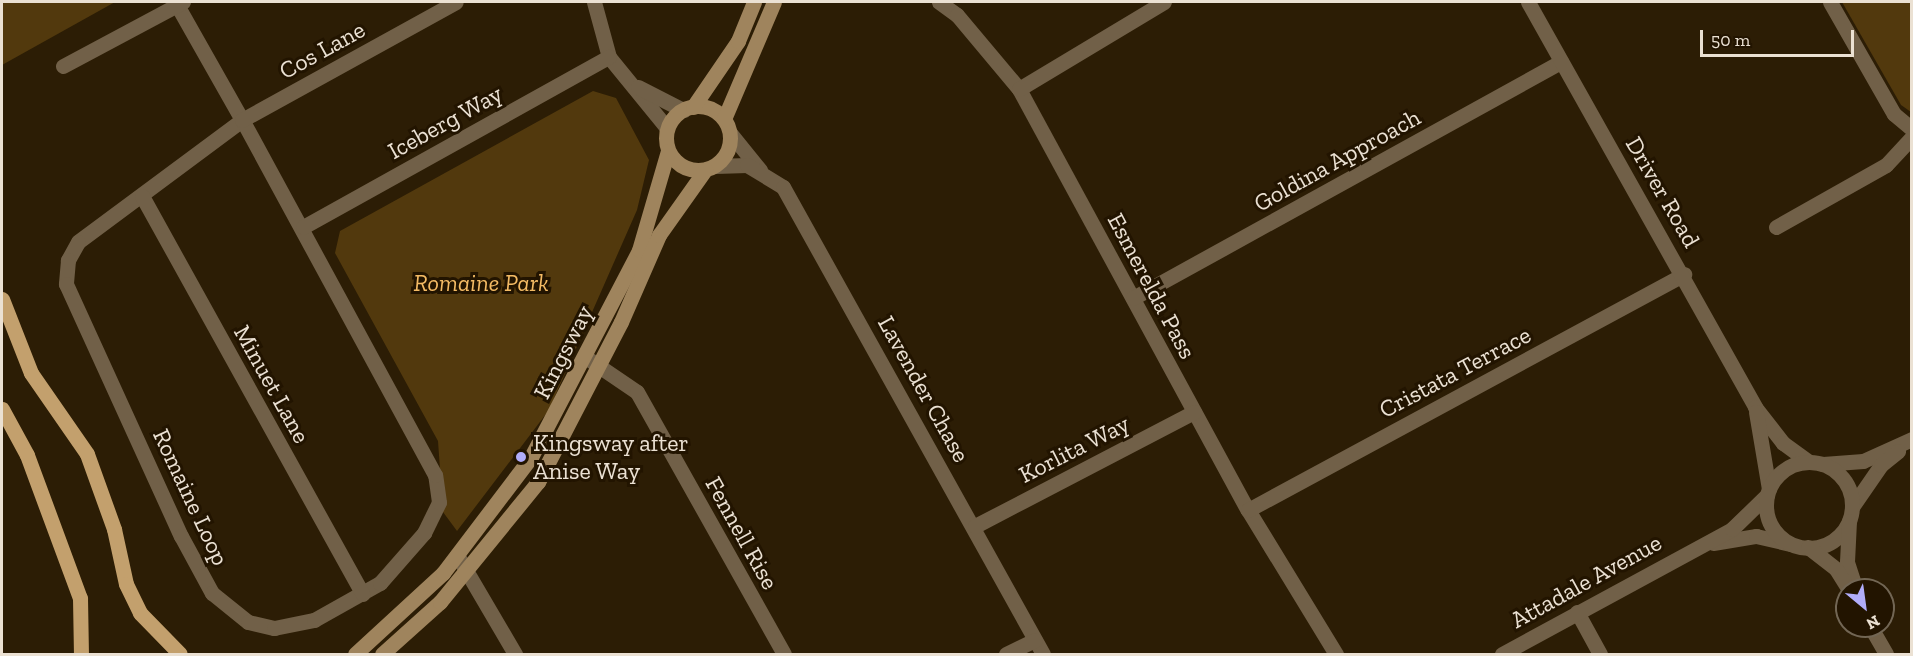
<!DOCTYPE html>
<html>
<head>
<meta charset="utf-8">
<style>
  body { margin:0 }
  #map { position:relative; width:1913px; height:656px; overflow:hidden; background:#2c1d05; font-family:"Zilla Slab",serif }
  div>[style] { position:absolute }
  [style*='--x'] { left:calc(var(--x)*1px); top:calc(var(--y)*1px); width:calc(var(--w)*1px); rotate:calc(var(--a)*1deg) }
  .green>* { inset:0; background:#52390d }
  .minor>* { height:15px; margin:-7.5px; padding:0 7.5px; transform-origin:7.5px; border-radius:7.5px; background:#716048 }
  .tertiary>* { height:15px; margin:-7.5px; padding:0 7.5px; transform-origin:7.5px; border-radius:7.5px; background:#716048 }
  .tertiary>.ring { margin:-7.5px; padding:0; box-sizing:content-box; background:none; border:15px solid #716048; border-radius:50% }
  .secondary>* { height:15px; margin:-7.5px; padding:0 7.5px; transform-origin:7.5px; border-radius:7.5px; background:#9f845d }
  .secondary>.ring { margin:-7.5px; padding:0; box-sizing:content-box; background:none; border:15px solid #9f845d; border-radius:50% }
  .primary>* { height:15px; margin:-7.5px; padding:0 7.5px; transform-origin:7.5px; border-radius:7.5px; background:#c3a06d }
  .dots>* { width:16px; height:16px; translate:-50% -50%; box-sizing:border-box; border:3px solid #221400; border-radius:50% }
  span { translate:-50% -50%; white-space:nowrap; text-align:center; line-height:1.15; -webkit-text-stroke:6px #221400; paint-order:stroke }
  .street-label { font-size:24px; color:#ebe1d3 }
  .park-label { font-size:24px; color:#f4bb64; font-style:italic }
  .poi-label { font-size:24px; color:#ebe1d3 }
  .left { translate:0 -50%; text-align:left }
  .frame { position:absolute; inset:0; border:3px solid #ebe1d3; pointer-events:none }
  .north { position:absolute; left:1835px; top:578px; width:60px; height:60px; box-sizing:border-box; background:#221400; border:2px solid #726654; border-radius:50%; rotate:151deg; font-size:16px; font-weight:700; line-height:24px; text-align:center; color:#ebe1d3 }
  .north::after { content:''; display:block; margin:auto; width:21px; height:27px; background:#b1adfa; clip-path:polygon(50% 0,100% 100%,50% 72%,0 100%) }
  .scale { position:absolute; left:1700px; top:30px; width:154px; height:27px; box-sizing:border-box; border:3px solid #ebe1d3; border-top:0; padding-left:8px; font-size:18px; line-height:21px; white-space:nowrap; color:#ebe1d3; -webkit-text-stroke:4px #221400; paint-order:stroke }
</style>
</head>
<body>
<div id="map">
  <div class="green">
    <div style="clip-path:polygon(2px 2px,115px 2px,2px 65px)"></div>
    <div style="clip-path:polygon(1842px 2px,1911px 2px,1911px 112px,1901px 105px)"></div>
    <div style="clip-path:polygon(593px 91px,616px 98px,649px 160px,637px 210px,549px 410px,457px 531px,443px 512px,438px 441px,335px 253px,340px 231px)"></div>
  </div>
  <div class="minor">
    <div style="--x:594;--y:2;--w:57;--a:74.7"></div>
    <div style="--x:609;--y:57;--w:92;--a:50.8"></div>
    <div style="--x:939;--y:2;--w:22;--a:36"></div>
    <div style="--x:957;--y:15;--w:97;--a:50"></div>
    <div style="--x:1019;--y:89;--w:479;--a:61.5"></div>
    <div style="--x:1248;--y:510;--w:169;--a:58.6"></div>
    <div style="--x:1830;--y:2;--w:129;--a:60.3"></div>
    <div style="--x:1894;--y:114;--w:23;--a:40"></div>
    <div style="--x:177;--y:5;--w:132;--a:60.5"></div>
    <div style="--x:242;--y:120;--w:204;--a:143.4"></div>
    <div style="--x:78;--y:242;--w:21;--a:119"></div>
    <div style="--x:68;--y:260;--w:24;--a:95"></div>
    <div style="--x:66;--y:284;--w:277;--a:65.5"></div>
    <div style="--x:181;--y:536;--w:65;--a:61.5"></div>
    <div style="--x:212;--y:593;--w:46;--a:38.9"></div>
    <div style="--x:248;--y:622;--w:27;--a:13"></div>
    <div style="--x:274;--y:628;--w:41;--a:-11.3"></div>
    <div style="--x:314;--y:620;--w:76;--a:-29.3"></div>
    <div style="--x:380;--y:583;--w:67;--a:-48.7"></div>
    <div style="--x:424;--y:533;--w:34;--a:-64"></div>
    <div style="--x:439;--y:502;--w:27;--a:-98"></div>
    <div style="--x:435;--y:475;--w:404;--a:-118.5"></div>
    <div style="--x:242;--y:120;--w:244;--a:-28.9"></div>
    <div style="--x:63;--y:66;--w:136;--a:-28.1"></div>
    <div style="--x:638;--y:87;--w:51;--a:27.1"></div>
    <div style="--x:1019;--y:89;--w:169;--a:-31"></div>
    <div style="--x:730;--y:133;--w:48;--a:51"></div>
    <div style="--x:715;--y:166;--w:32;--a:-2"></div>
    <div style="--x:747;--y:165;--w:42;--a:31.4"></div>
    <div style="--x:783;--y:187;--w:534;--a:60.89"></div>
    <div style="--x:142;--y:196;--w:455;--a:61"></div>
    <div style="--x:303;--y:227;--w:350;--a:-29.1"></div>
    <div style="--x:1776;--y:227;--w:126;--a:-29.4"></div>
    <div style="--x:1886;--y:165;--w:38;--a:-47"></div>
    <div style="--x:1133;--y:298;--w:489;--a:-28.9"></div>
    <div style="--x:587;--y:358;--w:60;--a:34.2"></div>
    <div style="--x:637;--y:392;--w:300;--a:60.7"></div>
    <div style="--x:1823;--y:464;--w:40;--a:-4.3"></div>
    <div style="--x:1863;--y:461;--w:54;--a:-24.2"></div>
    <div style="--x:1852;--y:507;--w:51;--a:-55.4"></div>
    <div style="--x:1881;--y:465;--w:22;--a:-39"></div>
    <div style="--x:1248;--y:510;--w:496;--a:-28.4"></div>
    <div style="--x:975;--y:526;--w:247;--a:-27.5"></div>
    <div style="--x:1713;--y:543;--w:44;--a:-9.2"></div>
    <div style="--x:1756;--y:536;--w:35;--a:13"></div>
    <div style="--x:457;--y:555;--w:115;--a:59.6"></div>
    <div style="--x:1577;--y:612;--w:48;--a:61.3"></div>
    <div style="--x:1006;--y:654;--w:32;--a:-26"></div>
    <div style="--x:1502;--y:654;--w:262;--a:-28.5"></div>
    <div style="--x:1732;--y:529;--w:49;--a:-44.2"></div>
  </div>
  <div class="tertiary">
    <div style="--x:1528;--y:2;--w:464;--a:60.7"></div>
    <div style="--x:1755;--y:407;--w:46;--a:52.1"></div>
    <div style="--x:1783;--y:443;--w:32;--a:36"></div>
    <div style="--x:1756;--y:412;--w:78;--a:80.4"></div>
    <div class="ring" style="left:1766px;top:462px;width:71px;height:71px"></div>
    <div style="--x:1849;--y:521;--w:41;--a:92.8"></div>
    <div style="--x:1847;--y:562;--w:29;--a:72"></div>
    <div style="--x:1808;--y:547;--w:36;--a:38"></div>
    <div style="--x:1836;--y:569;--w:25;--a:58"></div>
    <div style="--x:1870;--y:626;--w:32;--a:60"></div>
  </div>
  <div class="secondary">
    <div class="ring" style="left:666px;top:106px;width:49px;height:49px"></div>
    <div style="--x:693;--y:107;--w:80;--a:-55.7"></div>
    <div style="--x:738;--y:41;--w:42;--a:-67.7"></div>
    <div style="--x:724;--y:119;--w:127;--a:-66.9"></div>
    <div style="--x:355;--y:654;--w:120;--a:-42.6"></div>
    <div style="--x:443;--y:573;--w:146;--a:-52.8"></div>
    <div style="--x:531;--y:457;--w:233;--a:-62.4"></div>
    <div style="--x:639;--y:250;--w:103;--a:-73.7"></div>
    <div style="--x:382;--y:654;--w:78;--a:-41.9"></div>
    <div style="--x:440;--y:602;--w:155;--a:-50.8"></div>
    <div style="--x:538;--y:482;--w:180;--a:-62.6"></div>
    <div style="--x:621;--y:322;--w:95;--a:-66.4"></div>
    <div style="--x:659;--y:235;--w:80;--a:-54.7"></div>
  </div>
  <div class="primary">
    <div style="--x:2;--y:299;--w:79;--a:68.6"></div>
    <div style="--x:31;--y:373;--w:98;--a:55.3"></div>
    <div style="--x:87;--y:454;--w:80;--a:70.2"></div>
    <div style="--x:114;--y:529;--w:56;--a:77.7"></div>
    <div style="--x:126;--y:584;--w:32;--a:64"></div>
    <div style="--x:140;--y:613;--w:57;--a:45.7"></div>
    <div style="--x:2;--y:409;--w:52;--a:61.5"></div>
    <div style="--x:27;--y:455;--w:153;--a:69.7"></div>
    <div style="--x:80;--y:598;--w:56;--a:89"></div>
  </div>
  <div class="dots">
    <div style="left:521px;top:457px;background:#b1adfa"></div>
  </div>
  <div class="street-label">
    <span style="left:322px;top:50px;rotate:-29deg">Cos Lane</span>
    <span style="left:445px;top:122px;rotate:-29deg">Iceberg Way</span>
    <span style="left:1337px;top:160px;rotate:-29deg">Goldina Approach</span>
    <span style="left:1663px;top:192px;rotate:60deg">Driver Road</span>
    <span style="left:1152px;top:286px;rotate:62deg">Esmerelda Pass</span>
    <span style="left:563px;top:352px;rotate:-63deg">Kingsway</span>
    <span style="left:1455px;top:372px;rotate:-28deg">Cristata Terrace</span>
    <span style="left:272px;top:384px;rotate:61deg">Minuet Lane</span>
    <span style="left:924px;top:389px;rotate:61deg">Lavender Chase</span>
    <span style="left:1074px;top:449px;rotate:-27deg">Korlita Way</span>
    <span style="left:191px;top:497px;rotate:65deg">Romaine Loop</span>
    <span style="left:742px;top:533px;rotate:61deg">Fennell Rise</span>
    <span style="left:1586px;top:581px;rotate:-29deg">Attadale Avenue</span>
  </div>
  <div class="park-label">
    <span style="left:481px;top:283px">Romaine Park</span>
  </div>
  <div class="poi-label">
    <span class="left" style="left:533px;top:457px">Kingsway after<br>Anise Way</span>
  </div>
  <div class="frame"></div>
  <div class="north">N</div>
  <div class="scale">50 m</div>
</div>
</body>
</html>
